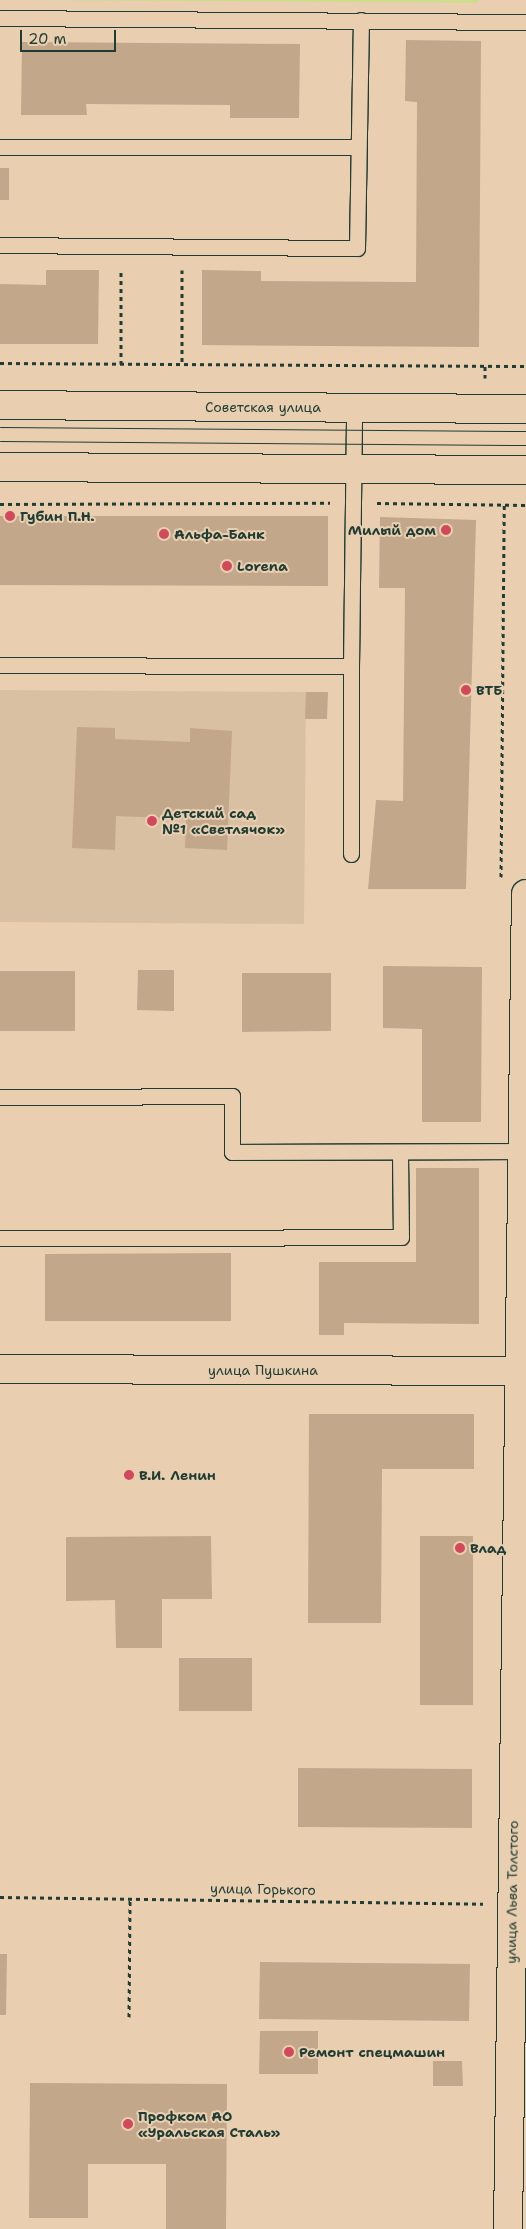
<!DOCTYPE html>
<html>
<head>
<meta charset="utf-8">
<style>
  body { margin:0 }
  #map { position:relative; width:526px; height:2229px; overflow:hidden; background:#e9cfb0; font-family:"Shantell Sans",sans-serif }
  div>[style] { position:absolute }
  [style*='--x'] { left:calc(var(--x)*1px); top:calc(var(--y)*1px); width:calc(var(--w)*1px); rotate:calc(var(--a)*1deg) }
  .built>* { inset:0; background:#d9c0a3 }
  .green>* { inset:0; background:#cfdc8f }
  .building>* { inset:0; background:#c2a78b }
  .path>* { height:3px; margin-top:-1.5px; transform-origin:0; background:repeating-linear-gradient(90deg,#1f3d34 0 4px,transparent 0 8px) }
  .roads { filter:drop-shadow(1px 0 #1f3d34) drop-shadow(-1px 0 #1f3d34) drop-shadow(0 1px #1f3d34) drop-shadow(0 -1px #1f3d34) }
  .service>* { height:15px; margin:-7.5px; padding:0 7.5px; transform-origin:7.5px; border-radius:7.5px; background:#e9cfb0 }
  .minor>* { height:28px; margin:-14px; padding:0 14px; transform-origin:14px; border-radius:14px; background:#e9cfb0 }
  .primary>* { height:28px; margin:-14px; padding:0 14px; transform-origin:14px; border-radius:14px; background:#e9cfb0 }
  .tram>* { height:1px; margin:-0.5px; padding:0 0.5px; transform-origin:0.5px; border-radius:0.5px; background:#1f3d34 }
  .dots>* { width:14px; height:14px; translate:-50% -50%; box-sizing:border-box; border:2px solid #e9cfb0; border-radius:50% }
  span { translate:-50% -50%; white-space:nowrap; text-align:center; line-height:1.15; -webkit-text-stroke:4px #e9cfb0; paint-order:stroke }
  .street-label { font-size:14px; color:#1f3d34 }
  .poi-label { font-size:14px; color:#1f3d34; font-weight:700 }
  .left { translate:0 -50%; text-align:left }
  .right { translate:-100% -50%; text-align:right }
  .scale { position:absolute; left:20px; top:30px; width:96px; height:22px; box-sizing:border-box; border:2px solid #1f3d34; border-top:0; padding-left:6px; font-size:15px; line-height:18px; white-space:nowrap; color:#1f3d34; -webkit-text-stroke:4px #e9cfb0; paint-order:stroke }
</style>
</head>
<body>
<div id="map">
  <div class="built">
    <div style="clip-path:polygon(0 690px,306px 692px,304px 924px,0 922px)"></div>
  </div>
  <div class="green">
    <div style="clip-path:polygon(0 0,478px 0,478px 3px)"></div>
  </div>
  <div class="building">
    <div style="clip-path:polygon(406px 40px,481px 41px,479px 347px,202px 345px,202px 270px,261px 271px,261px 281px,416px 282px,417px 102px,405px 101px)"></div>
    <div style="clip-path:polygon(22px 42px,300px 44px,299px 118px,230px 118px,230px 105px,86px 104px,87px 115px,21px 115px)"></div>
    <div style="clip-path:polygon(0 168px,9px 168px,9px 200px,0 200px)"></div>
    <div style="clip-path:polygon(46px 270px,99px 270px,98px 344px,0 344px,0 284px,46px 285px)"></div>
    <div style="clip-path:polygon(0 516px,328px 516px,328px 586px,0 585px)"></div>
    <div style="clip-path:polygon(380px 517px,476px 520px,466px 889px,368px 889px,376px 800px,403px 801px,405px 588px,379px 588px)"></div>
    <div style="clip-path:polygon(306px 692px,328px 692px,327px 719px,305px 719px)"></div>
    <div style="clip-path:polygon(77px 727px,115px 728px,115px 739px,190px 742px,190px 728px,232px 731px,227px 850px,185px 848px,186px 819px,116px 816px,115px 850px,72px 848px)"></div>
    <div style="clip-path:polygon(383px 966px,482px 967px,481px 1122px,422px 1122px,422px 1029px,383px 1028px)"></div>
    <div style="clip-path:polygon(138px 970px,174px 970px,174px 1011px,137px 1010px)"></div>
    <div style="clip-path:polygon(0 971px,75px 971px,75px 1031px,0 1031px)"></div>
    <div style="clip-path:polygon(242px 973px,331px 973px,331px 1031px,242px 1032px)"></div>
    <div style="clip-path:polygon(416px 1168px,479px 1168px,479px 1324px,344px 1323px,344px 1335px,319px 1335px,319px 1262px,416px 1262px)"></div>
    <div style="clip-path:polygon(231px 1253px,231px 1321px,45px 1321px,45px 1254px)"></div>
    <div style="clip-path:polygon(309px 1414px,474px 1414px,474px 1469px,382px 1469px,381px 1623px,308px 1623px)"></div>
    <div style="clip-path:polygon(211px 1536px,212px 1599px,162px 1599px,162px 1648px,116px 1648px,115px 1600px,66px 1601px,66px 1537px)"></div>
    <div style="clip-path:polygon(420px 1536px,473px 1536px,473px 1705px,420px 1705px)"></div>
    <div style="clip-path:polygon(179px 1658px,252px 1658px,252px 1711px,179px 1711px)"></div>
    <div style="clip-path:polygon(298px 1768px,472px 1769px,472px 1828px,298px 1827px)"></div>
    <div style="clip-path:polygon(0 1954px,7px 1954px,6px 2015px,0 2015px)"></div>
    <div style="clip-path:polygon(260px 1962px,470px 1964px,469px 2021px,259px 2019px)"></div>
    <div style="clip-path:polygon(260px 2031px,318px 2031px,318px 2074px,259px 2074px)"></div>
    <div style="clip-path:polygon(433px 2061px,462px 2061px,463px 2086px,433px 2086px)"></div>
    <div style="clip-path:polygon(30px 2083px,227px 2084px,226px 2229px,166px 2229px,166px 2164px,88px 2164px,88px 2218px,29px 2218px)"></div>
  </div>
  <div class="path">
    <div style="--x:182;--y:270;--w:94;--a:90"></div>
    <div style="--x:0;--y:363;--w:526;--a:0.33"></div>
    <div style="--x:121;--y:364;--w:95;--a:-90"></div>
    <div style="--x:485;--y:378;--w:12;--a:-90"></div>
    <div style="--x:377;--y:503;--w:149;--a:0.8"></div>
    <div style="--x:0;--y:504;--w:330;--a:-0.2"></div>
    <div style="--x:501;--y:877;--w:372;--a:-89.5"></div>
    <div style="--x:0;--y:1897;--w:483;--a:0.8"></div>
    <div style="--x:129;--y:2017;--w:118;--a:-89.5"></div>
  </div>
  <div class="roads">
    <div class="service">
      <div style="--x:0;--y:18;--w:526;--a:0.44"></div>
      <div style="--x:0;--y:147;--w:358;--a:0"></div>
      <div style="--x:0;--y:245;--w:357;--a:0.5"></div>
      <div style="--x:357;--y:248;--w:228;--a:-89"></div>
      <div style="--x:0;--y:665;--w:351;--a:0.2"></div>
      <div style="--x:351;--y:666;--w:188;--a:90"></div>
      <div style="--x:351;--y:666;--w:259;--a:-89.3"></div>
      <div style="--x:0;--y:1097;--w:232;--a:-0.2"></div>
      <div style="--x:232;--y:1096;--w:56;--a:90"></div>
      <div style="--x:232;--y:1152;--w:291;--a:-0.2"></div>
      <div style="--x:0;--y:1238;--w:401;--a:-0.1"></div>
      <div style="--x:401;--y:1237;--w:85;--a:-90.7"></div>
    </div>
    <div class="minor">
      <div style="--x:0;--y:1369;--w:526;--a:0.22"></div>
      <div style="--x:508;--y:2229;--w:1335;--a:-89.23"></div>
    </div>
    <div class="primary">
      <div style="--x:0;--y:405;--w:526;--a:0.44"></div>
      <div style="--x:0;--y:467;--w:526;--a:0.33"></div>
    </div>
  </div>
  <div class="tram">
    <div style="--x:0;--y:427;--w:526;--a:0.44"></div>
    <div style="--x:0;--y:441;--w:526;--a:0.44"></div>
  </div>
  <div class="dots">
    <div style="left:10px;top:516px;background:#d1495b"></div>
    <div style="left:446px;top:530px;background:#d1495b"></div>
    <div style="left:164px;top:534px;background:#d1495b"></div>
    <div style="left:227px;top:566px;background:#d1495b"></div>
    <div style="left:466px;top:690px;background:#d1495b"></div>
    <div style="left:152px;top:821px;background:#d1495b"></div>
    <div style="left:129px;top:1475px;background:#d1495b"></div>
    <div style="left:460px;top:1548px;background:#d1495b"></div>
    <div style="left:289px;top:2052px;background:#d1495b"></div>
    <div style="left:128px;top:2124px;background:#d1495b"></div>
  </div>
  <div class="street-label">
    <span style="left:263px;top:407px">Советская улица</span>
    <span style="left:263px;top:1370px">улица Пушкина</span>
    <span style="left:263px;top:1889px;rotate:1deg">улица Горького</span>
    <span style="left:512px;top:1892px;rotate:-89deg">улица Льва Толстого</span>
  </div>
  <div class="poi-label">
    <span class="left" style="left:20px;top:516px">Губин П.Н.</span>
    <span class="right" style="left:436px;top:530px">Милый дом</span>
    <span class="left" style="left:174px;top:534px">Альфа-Банк</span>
    <span class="left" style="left:237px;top:566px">Lorena</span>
    <span class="left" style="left:476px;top:690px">ВТБ</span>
    <span class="left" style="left:162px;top:821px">Детский сад<br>№1 «Светлячок»</span>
    <span class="left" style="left:139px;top:1475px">В.И. Ленин</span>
    <span class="left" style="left:470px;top:1548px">Влад</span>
    <span class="left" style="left:299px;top:2052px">Ремонт спецмашин</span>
    <span class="left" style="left:138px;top:2124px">Профком АО<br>«Уральская Сталь»</span>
  </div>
  <div class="scale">20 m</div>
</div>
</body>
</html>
